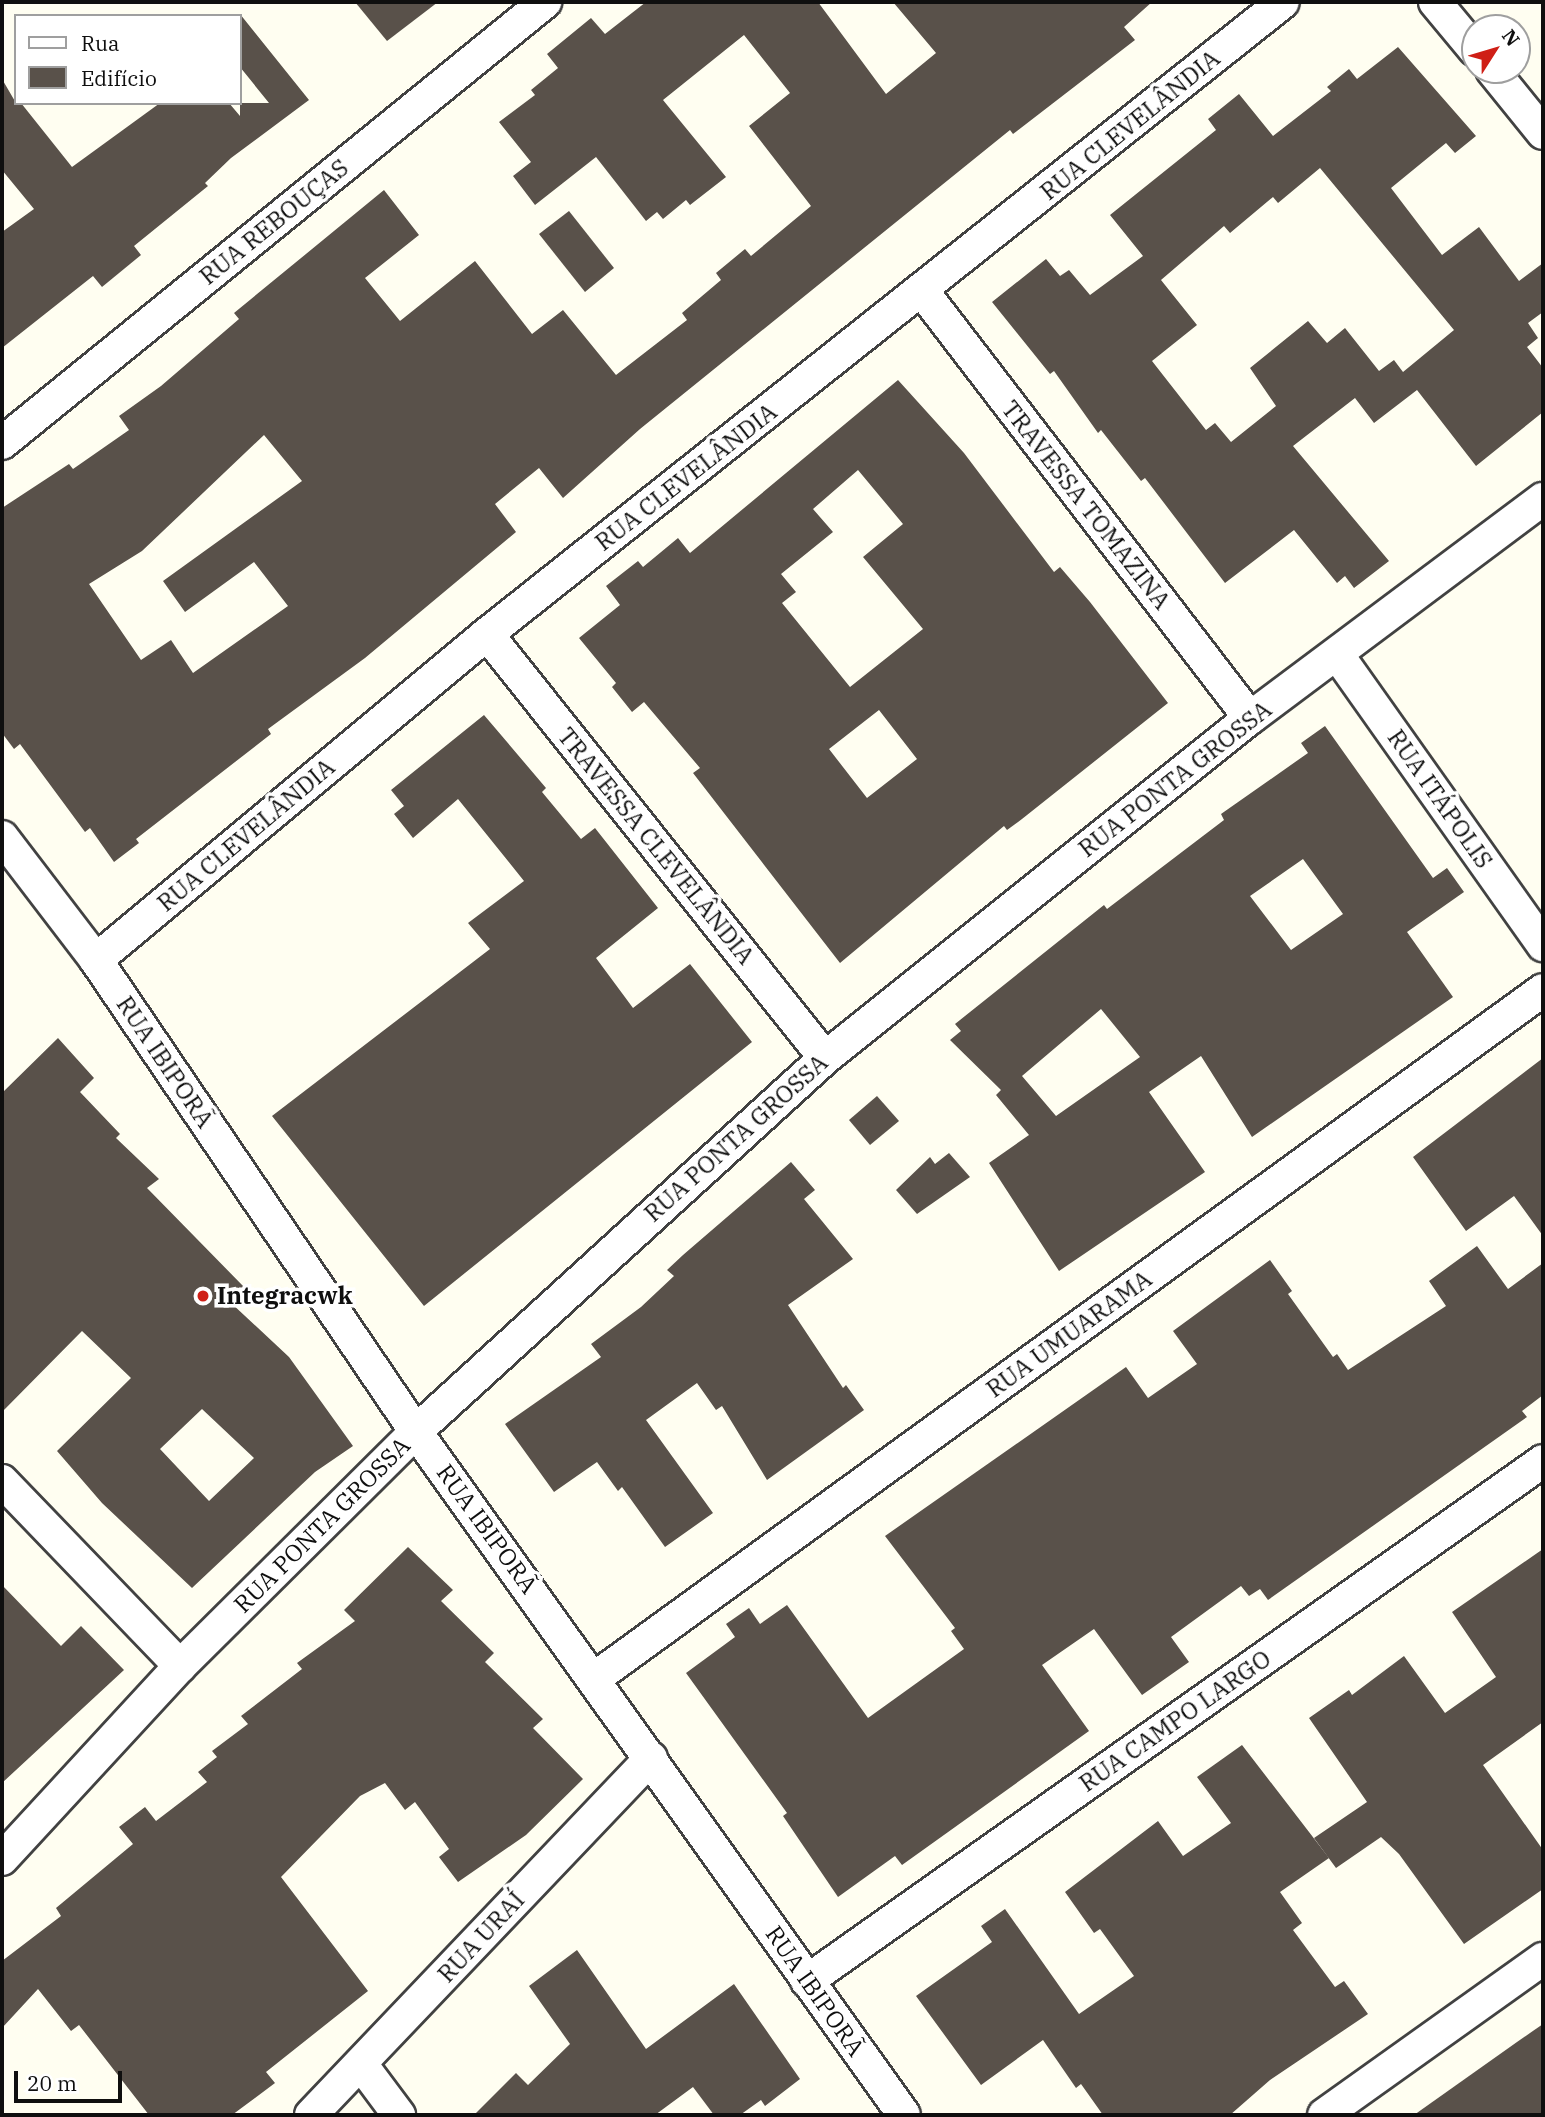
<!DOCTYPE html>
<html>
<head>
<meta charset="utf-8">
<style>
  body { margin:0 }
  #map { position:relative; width:1545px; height:2117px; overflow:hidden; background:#fffef1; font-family:"IBM Plex Serif",serif }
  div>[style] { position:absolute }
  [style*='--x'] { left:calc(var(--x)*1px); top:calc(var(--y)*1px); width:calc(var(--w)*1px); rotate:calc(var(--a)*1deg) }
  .building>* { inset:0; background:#59514a }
  .roads { filter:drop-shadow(2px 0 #424242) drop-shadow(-2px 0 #424242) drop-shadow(0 2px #424242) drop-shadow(0 -2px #424242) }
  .street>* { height:32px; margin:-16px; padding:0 16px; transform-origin:16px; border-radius:16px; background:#fff }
  .dots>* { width:19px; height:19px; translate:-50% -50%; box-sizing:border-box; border:4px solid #fff; border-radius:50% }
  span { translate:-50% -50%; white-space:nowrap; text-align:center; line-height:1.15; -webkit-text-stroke:7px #fff; paint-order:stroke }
  .street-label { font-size:24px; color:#0f0f0f }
  .poi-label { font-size:24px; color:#0f0f0f; font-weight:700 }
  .left { translate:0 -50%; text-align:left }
  .frame { position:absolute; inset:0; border:4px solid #0f0f0f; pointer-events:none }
  .legend { position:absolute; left:14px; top:14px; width:228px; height:91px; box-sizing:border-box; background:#fff; border:2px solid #9f9f9f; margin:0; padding:9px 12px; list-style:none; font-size:21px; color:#0f0f0f }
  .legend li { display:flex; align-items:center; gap:14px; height:35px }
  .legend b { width:35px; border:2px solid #9f9f9f }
  .north { position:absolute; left:1461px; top:14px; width:70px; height:70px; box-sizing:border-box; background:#fff; border:2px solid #9f9f9f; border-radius:50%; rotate:53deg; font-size:19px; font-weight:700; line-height:28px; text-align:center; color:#0f0f0f }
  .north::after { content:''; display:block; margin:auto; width:24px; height:32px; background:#cf1f16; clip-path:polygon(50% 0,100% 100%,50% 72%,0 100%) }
  .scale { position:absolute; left:14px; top:2071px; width:108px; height:32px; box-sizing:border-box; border:4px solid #0f0f0f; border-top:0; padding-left:9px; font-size:21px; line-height:24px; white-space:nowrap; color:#0f0f0f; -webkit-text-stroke:5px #fff; paint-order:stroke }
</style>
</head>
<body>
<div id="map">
  <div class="building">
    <div style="clip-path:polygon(355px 2px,438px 2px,387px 41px)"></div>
    <div style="clip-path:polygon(evenodd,646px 2px,818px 2px,886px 94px,936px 53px,893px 2px,1152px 2px,1124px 27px,1135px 40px,1013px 134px,1010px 130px,640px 429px,563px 498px,539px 468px,495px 504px,516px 532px,365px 658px,268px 729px,271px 734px,136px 839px,139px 843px,114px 862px,90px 828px,85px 832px,20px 744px,14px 749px,2px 733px,2px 508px,69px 464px,73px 469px,129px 430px,119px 416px,161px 386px,239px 319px,234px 313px,384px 190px,419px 235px,365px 278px,400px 321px,475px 261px,532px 334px,563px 310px,616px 375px,687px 320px,682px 313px,721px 280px,716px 273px,745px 249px,751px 256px,811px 206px,749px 126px,790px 93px,744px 35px,663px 100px,726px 177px,690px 205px,686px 200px,663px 219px,657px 212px,646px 221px,596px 157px,535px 205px,513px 176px,531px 162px,499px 122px,535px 95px,531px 90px,558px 68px,547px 54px,591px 18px,605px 34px,646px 2px,264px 435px,302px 481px,163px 581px,185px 612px,254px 562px,288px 606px,193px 673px,171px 640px,141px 660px,89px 584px,142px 551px,264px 435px)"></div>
    <div style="clip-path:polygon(240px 14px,309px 100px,231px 158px,205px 183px,208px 186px,134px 246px,141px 255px,102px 287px,93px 276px,2px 348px,2px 232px,34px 209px,2px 170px,2px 79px,16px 103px,21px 103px,72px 167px,160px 103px,229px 103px,240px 116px,240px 103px,269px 103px,240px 67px)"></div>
    <div style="clip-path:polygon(evenodd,1398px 47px,1476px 136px,1455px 153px,1446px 143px,1391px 188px,1442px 255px,1479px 227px,1519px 281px,1543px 263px,1543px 312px,1528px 323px,1538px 338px,1527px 347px,1543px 368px,1543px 412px,1476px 466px,1417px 390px,1374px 423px,1355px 398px,1293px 446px,1389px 561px,1354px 588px,1345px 576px,1337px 583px,1294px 530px,1225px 583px,1145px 478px,1141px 481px,1101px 430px,1098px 433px,1054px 371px,1050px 374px,992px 302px,1046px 259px,1060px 276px,1069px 270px,1090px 295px,1143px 256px,1110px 215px,1216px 130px,1208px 119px,1239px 94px,1273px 136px,1331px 91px,1327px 87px,1349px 69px,1357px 79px,1398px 47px,1320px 168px,1454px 330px,1403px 372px,1394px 360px,1379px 371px,1345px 328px,1327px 343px,1308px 321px,1250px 368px,1276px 406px,1231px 442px,1215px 423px,1206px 430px,1152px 361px,1197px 325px,1161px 280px,1224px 226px,1230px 233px,1273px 197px,1278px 203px,1320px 168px)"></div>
    <div style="clip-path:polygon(569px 211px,614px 268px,585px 292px,539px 234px)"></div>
    <div style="clip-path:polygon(evenodd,898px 380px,964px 453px,1054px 572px,1060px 567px,1090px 602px,1168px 703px,1022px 819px,1007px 830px,1004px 826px,840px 963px,693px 773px,700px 768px,644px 702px,632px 712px,612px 687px,616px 683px,579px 638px,620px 605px,606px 586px,638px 561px,643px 567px,678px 538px,690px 553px,898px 380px,858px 470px,903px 524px,863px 557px,923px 629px,850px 687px,782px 603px,796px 592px,781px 574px,833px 532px,813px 509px,858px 470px,898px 380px,879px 710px,917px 759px,867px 798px,829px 749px,879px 710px)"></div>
    <div style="clip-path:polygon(484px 715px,546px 788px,542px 792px,581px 839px,595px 828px,658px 908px,596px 958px,633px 1008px,690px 964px,752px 1042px,424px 1306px,272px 1116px,490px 949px,468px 923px,524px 881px,458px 799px,413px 838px,394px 814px,404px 806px,391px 790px)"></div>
    <div style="clip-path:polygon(evenodd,1325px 726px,1433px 878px,1447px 868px,1464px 892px,1407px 932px,1453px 997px,1252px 1137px,1201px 1056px,1149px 1092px,1205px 1172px,1059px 1271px,989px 1163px,1029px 1135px,996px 1095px,1001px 1090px,950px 1040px,961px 1031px,955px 1024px,1104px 905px,1107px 909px,1224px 820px,1221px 814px,1308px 753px,1301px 743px,1325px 726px,1303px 859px,1343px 914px,1291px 950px,1250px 896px,1303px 859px,1325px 726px,1101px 1009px,1140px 1057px,1056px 1116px,1022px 1076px,1101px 1009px)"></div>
    <div style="clip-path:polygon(evenodd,58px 1038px,94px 1078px,80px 1092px,120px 1134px,116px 1138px,159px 1179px,147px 1188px,244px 1287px,230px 1302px,289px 1357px,353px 1446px,315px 1472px,192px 1588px,102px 1503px,57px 1451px,131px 1378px,82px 1331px,2px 1412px,2px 1093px,58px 1038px,202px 1409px,254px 1458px,209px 1501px,160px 1449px,202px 1409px)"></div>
    <div style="clip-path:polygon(1543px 1058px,1543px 1236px,1514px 1196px,1466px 1231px,1413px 1157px)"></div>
    <div style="clip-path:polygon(877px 1096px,899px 1121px,870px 1145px,849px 1120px)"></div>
    <div style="clip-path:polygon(949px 1153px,970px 1177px,917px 1214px,896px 1190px,930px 1157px,935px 1164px)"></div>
    <div style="clip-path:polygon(791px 1162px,815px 1190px,804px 1199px,853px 1259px,788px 1305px,843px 1388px,846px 1385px,864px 1410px,767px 1480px,722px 1406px,716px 1410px,697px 1383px,646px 1420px,713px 1513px,665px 1547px,622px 1487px,618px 1491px,597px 1462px,554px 1492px,505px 1424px,601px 1357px,591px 1344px,641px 1307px,674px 1276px,667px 1270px,683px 1255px)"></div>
    <div style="clip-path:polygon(1477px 1246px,1508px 1289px,1543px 1263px,1543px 1395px,1522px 1411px,1527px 1417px,1268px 1600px,1260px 1589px,1249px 1596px,1241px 1586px,1171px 1637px,1189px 1662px,1142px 1695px,1094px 1629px,1042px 1665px,1089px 1731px,902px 1865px,895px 1856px,838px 1897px,783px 1816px,787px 1813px,686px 1673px,735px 1637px,726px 1624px,749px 1608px,760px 1624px,787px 1605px,868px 1718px,964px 1649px,951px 1631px,955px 1628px,885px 1536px,1126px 1367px,1148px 1398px,1197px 1364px,1173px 1331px,1270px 1260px,1292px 1291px,1288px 1294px,1333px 1357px,1337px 1354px,1348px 1370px,1446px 1306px,1429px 1281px)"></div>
    <div style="clip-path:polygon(408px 1547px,453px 1590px,441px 1601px,494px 1653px,485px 1662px,543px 1719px,533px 1728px,583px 1779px,526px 1835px,458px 1882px,439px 1857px,449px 1849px,415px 1802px,405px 1810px,385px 1783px,360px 1796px,281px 1877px,368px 1991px,266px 2072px,275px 2083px,232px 2115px,149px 2115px,79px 2025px,71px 2031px,38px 1989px,2px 2028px,2px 1961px,61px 1916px,56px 1908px,133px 1844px,119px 1827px,145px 1807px,156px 1821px,207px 1782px,198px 1772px,217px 1757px,212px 1751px,248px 1724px,241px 1716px,302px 1669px,297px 1663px,355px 1621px,344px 1610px)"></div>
    <div style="clip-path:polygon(1543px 1549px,1543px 1722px,1483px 1765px,1543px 1850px,1543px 1889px,1464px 1944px,1399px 1854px,1381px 1837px,1336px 1868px,1314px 1838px,1367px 1802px,1309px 1718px,1349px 1690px,1352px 1695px,1404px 1656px,1445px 1713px,1496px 1677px,1452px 1612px)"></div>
    <div style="clip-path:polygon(2px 1585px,61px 1646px,81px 1626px,124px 1670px,2px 1783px)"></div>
    <div style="clip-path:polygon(1242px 1745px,1329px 1858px,1280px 1892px,1302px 1923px,1293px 1930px,1335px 1987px,1344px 1981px,1368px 2014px,1270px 2080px,1230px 2115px,1103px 2115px,1081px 2084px,1076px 2088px,1043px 2040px,981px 2085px,916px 1996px,992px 1942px,981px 1926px,1005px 1909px,1079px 2014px,1134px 1976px,1100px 1929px,1094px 1933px,1065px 1892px,1158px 1821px,1183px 1856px,1231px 1823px,1197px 1777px)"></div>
    <div style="clip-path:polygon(577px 1950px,646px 2049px,734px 1984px,800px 2079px,765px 2106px,761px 2100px,740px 2115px,714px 2115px,693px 2087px,655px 2115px,474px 2115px,516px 2073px,528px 2085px,570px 2044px,529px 1986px)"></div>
    <div style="clip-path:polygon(1543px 2024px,1543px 2115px,1414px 2115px,1517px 2042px)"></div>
  </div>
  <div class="roads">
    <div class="street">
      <div style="--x:1435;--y:2;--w:62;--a:50.2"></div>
      <div style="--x:1492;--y:70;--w:81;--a:51"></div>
      <div style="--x:923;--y:292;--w:537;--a:52.49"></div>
      <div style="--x:2;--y:443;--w:700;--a:-39.08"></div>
      <div style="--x:487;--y:634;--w:542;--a:51.44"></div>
      <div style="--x:1337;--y:654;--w:357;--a:54.7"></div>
      <div style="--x:2;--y:837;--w:155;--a:52.6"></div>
      <div style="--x:96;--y:960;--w:570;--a:55.86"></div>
      <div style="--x:416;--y:1432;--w:839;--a:54.45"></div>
      <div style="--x:96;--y:960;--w:509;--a:-39.82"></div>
      <div style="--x:487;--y:634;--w:1016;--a:-38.45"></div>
      <div style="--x:2;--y:1481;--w:257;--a:46.1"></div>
      <div style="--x:595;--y:1678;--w:1171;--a:-35.97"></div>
      <div style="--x:2;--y:1859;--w:263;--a:-47.3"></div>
      <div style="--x:180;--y:1666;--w:345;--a:-44.8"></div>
      <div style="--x:425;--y:1423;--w:542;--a:-42.38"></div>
      <div style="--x:825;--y:1058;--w:544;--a:-38.66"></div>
      <div style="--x:1250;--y:718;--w:366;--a:-36.8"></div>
      <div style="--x:807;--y:1981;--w:901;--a:-35.24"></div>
      <div style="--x:361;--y:2064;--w:64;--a:53.3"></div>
      <div style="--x:311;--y:2115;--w:493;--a:-46.4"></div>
      <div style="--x:1324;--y:2115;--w:269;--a:-35.5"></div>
    </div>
  </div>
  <div class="dots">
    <div style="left:203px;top:1296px;background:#cf1f16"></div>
  </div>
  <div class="street-label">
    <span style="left:1130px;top:125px;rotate:-39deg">RUA CLEVELÂNDIA</span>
    <span style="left:274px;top:222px;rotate:-39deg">RUA REBOUÇAS</span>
    <span style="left:686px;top:477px;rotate:-38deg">RUA CLEVELÂNDIA</span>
    <span style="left:1086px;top:505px;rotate:52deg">TRAVESSA TOMAZINA</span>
    <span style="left:1175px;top:779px;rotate:-38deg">RUA PONTA GROSSA</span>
    <span style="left:1440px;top:799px;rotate:55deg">RUA ITÁPOLIS</span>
    <span style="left:246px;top:835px;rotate:-40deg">RUA CLEVELÂNDIA</span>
    <span style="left:656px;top:846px;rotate:51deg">TRAVESSA CLEVELÂNDIA</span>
    <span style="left:165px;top:1062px;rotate:56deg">RUA IBIPORÃ</span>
    <span style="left:736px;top:1138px;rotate:-42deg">RUA PONTA GROSSA</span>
    <span style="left:1069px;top:1334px;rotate:-36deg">RUA UMUARAMA</span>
    <span style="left:322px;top:1525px;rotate:-45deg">RUA PONTA GROSSA</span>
    <span style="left:487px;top:1529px;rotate:54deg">RUA IBIPORÃ</span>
    <span style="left:1175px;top:1721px;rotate:-35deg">RUA CAMPO LARGO</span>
    <span style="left:481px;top:1937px;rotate:-47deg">RUA URAÍ</span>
    <span style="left:815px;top:1991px;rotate:55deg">RUA IBIPORÃ</span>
  </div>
  <div class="poi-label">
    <span class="left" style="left:217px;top:1296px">Integracwk</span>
  </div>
  <div class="frame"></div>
  <ul class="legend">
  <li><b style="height:9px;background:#fff"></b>Rua</li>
  <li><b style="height:19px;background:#59514a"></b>Edifício</li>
  </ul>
  <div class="north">N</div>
  <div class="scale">20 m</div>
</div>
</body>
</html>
